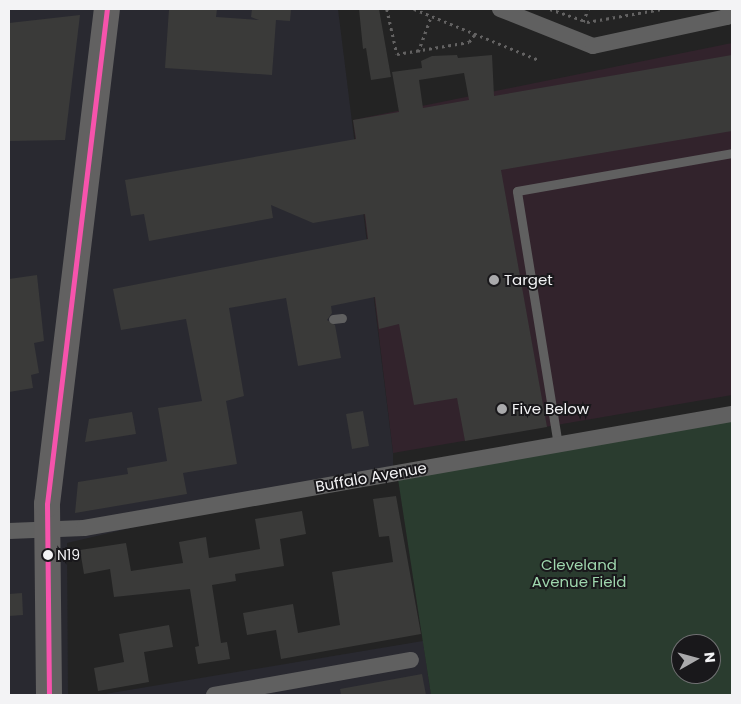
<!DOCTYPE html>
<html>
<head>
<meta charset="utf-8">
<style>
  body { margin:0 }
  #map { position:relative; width:741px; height:704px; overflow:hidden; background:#232323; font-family:Poppins,sans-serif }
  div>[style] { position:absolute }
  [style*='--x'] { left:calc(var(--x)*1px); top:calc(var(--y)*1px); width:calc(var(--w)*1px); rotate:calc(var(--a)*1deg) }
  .commercial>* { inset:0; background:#32232c }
  .built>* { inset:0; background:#292930 }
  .green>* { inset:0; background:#2a3c2f }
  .building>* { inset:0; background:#3a3a39 }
  .path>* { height:2.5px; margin-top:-1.25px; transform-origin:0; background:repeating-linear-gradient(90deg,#636262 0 2.5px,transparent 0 6.5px) }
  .lane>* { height:9px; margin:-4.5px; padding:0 4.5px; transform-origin:4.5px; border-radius:4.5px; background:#606060 }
  .street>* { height:16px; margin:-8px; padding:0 8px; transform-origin:8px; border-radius:8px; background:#606060 }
  .primary>* { height:26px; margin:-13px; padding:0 13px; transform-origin:13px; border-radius:13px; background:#626161 }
  .bus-1>* { height:5px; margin:-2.5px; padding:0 2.5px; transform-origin:2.5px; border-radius:2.5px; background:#f653ac }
  .dots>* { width:14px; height:14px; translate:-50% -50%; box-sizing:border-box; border:2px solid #19181b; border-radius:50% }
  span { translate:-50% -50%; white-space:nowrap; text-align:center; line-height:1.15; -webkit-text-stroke:4px #19181b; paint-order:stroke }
  .bus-label { font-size:14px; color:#f3f3f5 }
  .left { translate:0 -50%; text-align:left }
  .poi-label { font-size:15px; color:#f3f3f5 }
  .street-label { font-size:15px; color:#f3f3f5 }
  .park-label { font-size:15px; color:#9ed6ad }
  .frame { position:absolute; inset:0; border:10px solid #f3f3f5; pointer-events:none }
  .north { position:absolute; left:671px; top:634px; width:50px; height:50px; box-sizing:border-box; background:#19181b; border:1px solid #707072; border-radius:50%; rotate:83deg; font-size:14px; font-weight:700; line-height:20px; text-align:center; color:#f3f3f5 }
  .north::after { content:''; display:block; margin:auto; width:18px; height:22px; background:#aaaaac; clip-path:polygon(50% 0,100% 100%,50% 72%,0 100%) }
</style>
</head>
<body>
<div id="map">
  <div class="commercial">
    <div style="clip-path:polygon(732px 43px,732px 395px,393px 453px,353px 120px)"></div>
  </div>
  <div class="built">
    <div style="clip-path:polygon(9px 9px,338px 9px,393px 453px,393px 466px,67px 543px,68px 695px,9px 695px)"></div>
    <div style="clip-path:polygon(423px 641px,431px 695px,99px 695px)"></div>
  </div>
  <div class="green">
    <div style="clip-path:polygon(evenodd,732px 421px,732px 695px,431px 695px,398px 479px,732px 421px,681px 644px,711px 644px,711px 674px,681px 674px,681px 644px)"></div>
  </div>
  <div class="building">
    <div style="clip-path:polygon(169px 9px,217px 9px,216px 17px,259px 20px,251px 17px,252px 9px,291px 9px,290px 21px,276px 20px,272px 75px,165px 68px)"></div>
    <div style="clip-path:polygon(359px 9px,379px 9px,391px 77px,371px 80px,366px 48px,363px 49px)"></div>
    <div style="clip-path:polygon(80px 15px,65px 140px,9px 141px,9px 23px)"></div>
    <div style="clip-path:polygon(evenodd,457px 55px,458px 58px,492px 55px,494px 96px,732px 55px,732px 131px,501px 170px,547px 427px,465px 441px,457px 398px,414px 405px,399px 324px,379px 329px,375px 297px,331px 306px,332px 313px,327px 320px,335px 325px,341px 358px,298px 366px,286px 298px,229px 308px,244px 396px,226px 401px,237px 464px,183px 473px,187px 494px,75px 513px,78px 482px,128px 474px,127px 468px,167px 461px,158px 408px,202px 401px,186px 319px,121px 330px,113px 289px,368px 239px,365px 214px,313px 223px,271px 205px,273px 218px,149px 241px,144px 214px,131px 216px,125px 180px,356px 139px,353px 120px,399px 112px,392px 72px,422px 68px,421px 61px,432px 56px,457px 55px,464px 73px,469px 100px,423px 108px,419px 80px,464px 73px)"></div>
    <div style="clip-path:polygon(37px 275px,44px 341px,34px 343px,39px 373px,31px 375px,33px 388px,9px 392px,9px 279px)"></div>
    <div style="clip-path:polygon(363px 411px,369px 446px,352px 449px,346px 414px)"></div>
    <div style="clip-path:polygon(132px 412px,136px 434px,85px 442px,89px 419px)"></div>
    <div style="clip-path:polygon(396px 496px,421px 634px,281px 659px,276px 630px,247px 635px,243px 613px,293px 604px,298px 633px,340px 625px,332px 572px,393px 562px,389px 536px,379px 537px,373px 499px)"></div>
    <div style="clip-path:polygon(302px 511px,306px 534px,280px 539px,284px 566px,235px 574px,236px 581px,212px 585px,221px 643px,227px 642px,230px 659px,198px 664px,195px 647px,199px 646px,190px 589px,114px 597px,110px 569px,84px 574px,80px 550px,126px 543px,131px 571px,183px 563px,179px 542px,206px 537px,209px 558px,260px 549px,255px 519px)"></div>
    <div style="clip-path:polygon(22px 593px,23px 615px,9px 616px,9px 594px)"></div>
    <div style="clip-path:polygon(169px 625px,173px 647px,144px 652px,149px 682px,98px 691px,94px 668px,124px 662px,119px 634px)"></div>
    <div style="clip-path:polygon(422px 674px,426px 695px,341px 695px,340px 689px)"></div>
  </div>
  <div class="path">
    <div style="--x:387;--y:9;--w:46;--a:77.5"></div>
    <div style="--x:397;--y:54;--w:73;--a:-9.5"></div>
    <div style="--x:469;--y:42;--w:10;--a:-53"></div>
    <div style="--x:414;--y:9;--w:135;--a:22.2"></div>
    <div style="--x:550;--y:9;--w:39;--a:19"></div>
    <div style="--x:587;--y:22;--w:76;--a:-9.8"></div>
    <div style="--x:583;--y:22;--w:14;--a:-69"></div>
    <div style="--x:418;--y:52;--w:38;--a:-70"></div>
  </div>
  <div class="lane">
    <div style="--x:333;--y:319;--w:9;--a:-6"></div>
    <div style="--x:558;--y:445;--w:257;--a:-99.2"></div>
    <div style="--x:517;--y:191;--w:218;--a:-10"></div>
  </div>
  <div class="street">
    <div style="--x:500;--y:9;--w:100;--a:21.7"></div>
    <div style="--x:593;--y:46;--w:137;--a:-12.2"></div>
    <div style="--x:727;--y:17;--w:8;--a:-76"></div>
    <div style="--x:9;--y:531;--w:75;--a:-2.3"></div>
    <div style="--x:84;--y:528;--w:658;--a:-9.98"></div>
    <div style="--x:214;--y:695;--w:200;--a:-10.1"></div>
  </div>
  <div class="primary">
    <div style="--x:49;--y:695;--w:191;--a:-90.6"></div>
    <div style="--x:47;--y:504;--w:499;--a:-83.1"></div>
  </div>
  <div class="bus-1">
    <div style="--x:49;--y:695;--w:191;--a:-90.6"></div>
    <div style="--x:47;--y:504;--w:499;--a:-83.1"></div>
  </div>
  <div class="dots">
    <div style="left:494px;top:280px;background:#aaaaac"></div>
    <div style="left:502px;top:409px;background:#aaaaac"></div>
    <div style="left:48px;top:555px;background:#f3f3f5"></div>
  </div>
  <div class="bus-label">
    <span class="left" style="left:57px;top:555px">N19</span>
  </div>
  <div class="poi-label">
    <span class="left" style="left:504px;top:280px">Target</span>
    <span class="left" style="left:512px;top:409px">Five Below</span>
  </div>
  <div class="street-label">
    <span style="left:371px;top:477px;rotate:-10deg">Buffalo Avenue</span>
  </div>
  <div class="park-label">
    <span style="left:579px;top:573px">Cleveland<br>Avenue Field</span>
  </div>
  <div class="frame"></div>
  <div class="north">N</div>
</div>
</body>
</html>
